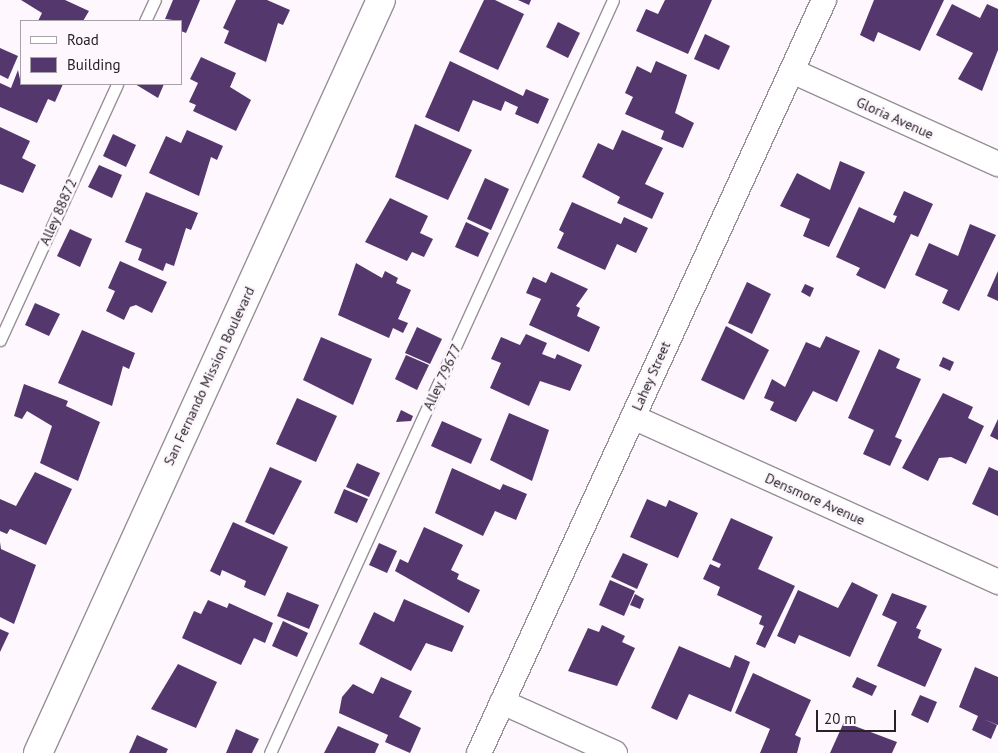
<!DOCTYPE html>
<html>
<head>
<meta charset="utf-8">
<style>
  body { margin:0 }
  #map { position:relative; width:998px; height:753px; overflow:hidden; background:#fef7fe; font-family:"PT Sans",sans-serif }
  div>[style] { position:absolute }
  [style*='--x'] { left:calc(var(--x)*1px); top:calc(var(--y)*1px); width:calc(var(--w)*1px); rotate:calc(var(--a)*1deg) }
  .building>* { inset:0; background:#54386d }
  .roads { filter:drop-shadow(1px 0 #979096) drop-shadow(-1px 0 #979096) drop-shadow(0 1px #979096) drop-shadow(0 -1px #979096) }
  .service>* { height:11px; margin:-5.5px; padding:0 5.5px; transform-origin:5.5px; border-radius:5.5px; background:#fff }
  .minor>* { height:24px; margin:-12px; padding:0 12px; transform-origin:12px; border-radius:12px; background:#fff }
  .secondary>* { height:28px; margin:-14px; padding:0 14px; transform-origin:14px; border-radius:14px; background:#fff }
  span { translate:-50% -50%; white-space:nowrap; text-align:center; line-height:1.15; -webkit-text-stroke:5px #fef7fe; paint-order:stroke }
  .street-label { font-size:14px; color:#252325 }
  .legend { position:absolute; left:20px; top:20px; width:162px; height:65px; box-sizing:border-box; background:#fef7fe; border:1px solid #a7a2a7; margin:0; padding:6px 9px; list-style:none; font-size:15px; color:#252325 }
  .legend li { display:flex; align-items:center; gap:10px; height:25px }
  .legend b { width:25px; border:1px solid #a7a2a7 }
  .scale { position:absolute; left:816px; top:710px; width:80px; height:22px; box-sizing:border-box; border:2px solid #252325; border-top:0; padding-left:6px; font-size:15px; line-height:18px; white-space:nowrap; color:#252325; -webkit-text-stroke:4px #fef7fe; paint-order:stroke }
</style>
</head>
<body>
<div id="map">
  <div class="building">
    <div style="clip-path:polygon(21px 0,65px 0,89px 11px,83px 21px,38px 21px,42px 13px)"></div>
    <div style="clip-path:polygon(173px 0,200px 0,186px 33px,181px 31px,181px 21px,165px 19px)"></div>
    <div style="clip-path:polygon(236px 0,267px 0,290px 10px,283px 25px,278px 23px,266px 62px,224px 43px,229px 31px,223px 28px)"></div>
    <div style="clip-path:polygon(484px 0,495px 0,524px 14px,498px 70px,459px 52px)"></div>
    <div style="clip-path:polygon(518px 0,531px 0,529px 5px)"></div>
    <div style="clip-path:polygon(665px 0,712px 0,688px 54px,636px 31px,646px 9px,658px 14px)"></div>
    <div style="clip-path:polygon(874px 0,944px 0,920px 51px,878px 32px,874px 42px,860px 35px)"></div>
    <div style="clip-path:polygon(952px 4px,980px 18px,987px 4px,998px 9px,998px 50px,982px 91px,958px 79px,973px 53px,936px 35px)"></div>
    <div style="clip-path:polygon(558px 22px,580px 33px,568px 58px,546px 47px)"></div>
    <div style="clip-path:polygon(705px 34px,730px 46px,719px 70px,694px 59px)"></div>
    <div style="clip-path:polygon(0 48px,18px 56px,8px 79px,0 75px)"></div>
    <div style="clip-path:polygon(201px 57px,236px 73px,230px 87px,251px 100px,236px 131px,193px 111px,196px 105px,189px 102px,198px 83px,190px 79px)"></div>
    <div style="clip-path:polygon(450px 61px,523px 96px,526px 89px,549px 99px,538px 124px,515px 114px,518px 107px,505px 101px,501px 111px,473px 100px,459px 132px,425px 117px)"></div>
    <div style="clip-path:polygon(656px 61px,687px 75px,675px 113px,694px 123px,683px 148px,661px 139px,664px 131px,625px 114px,633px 97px,625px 93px,637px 66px,651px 73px)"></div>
    <div style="clip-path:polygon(18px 70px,21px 84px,63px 84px,55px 102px,48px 99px,37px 123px,0 107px,0 83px,11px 88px)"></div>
    <div style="clip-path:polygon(135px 84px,164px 84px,158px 98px)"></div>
    <div style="clip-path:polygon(415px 124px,472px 150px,448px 200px,395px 177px)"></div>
    <div style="clip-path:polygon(0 127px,30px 141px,22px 158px,36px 165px,23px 193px,0 184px)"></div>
    <div style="clip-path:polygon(187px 130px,223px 146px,217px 160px,211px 157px,199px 196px,149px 173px,166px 136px,181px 143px)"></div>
    <div style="clip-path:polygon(622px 130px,663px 148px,645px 184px,664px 193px,652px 219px,617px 203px,620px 197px,582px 177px,598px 143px,613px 150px)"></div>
    <div style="clip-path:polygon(113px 134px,136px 145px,126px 167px,103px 156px)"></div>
    <div style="clip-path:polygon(840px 161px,865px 172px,829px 247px,803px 236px,810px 219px,780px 206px,797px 173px,830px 190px)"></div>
    <div style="clip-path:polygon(99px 165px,122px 175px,112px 198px,88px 187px)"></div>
    <div style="clip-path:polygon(485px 178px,509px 189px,491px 230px,467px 219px)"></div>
    <div style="clip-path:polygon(904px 191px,933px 204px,918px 237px,911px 234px,885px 289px,856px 275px,860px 268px,836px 257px,859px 207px,894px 223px,897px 216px,893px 215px)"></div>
    <div style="clip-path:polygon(146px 192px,198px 213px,191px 230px,186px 228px,174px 266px,166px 263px,163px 271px,138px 260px,142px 249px,125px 242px)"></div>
    <div style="clip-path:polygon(390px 198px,428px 216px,420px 233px,433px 239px,424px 257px,412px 252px,407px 261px,365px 242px)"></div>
    <div style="clip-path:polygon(572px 202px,621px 224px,624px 217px,648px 228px,636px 253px,617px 244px,605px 270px,557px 248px,564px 233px,559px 230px)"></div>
    <div style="clip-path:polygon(466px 222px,489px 233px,478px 257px,455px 247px)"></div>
    <div style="clip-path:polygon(970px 224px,996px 235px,959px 311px,942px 303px,948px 290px,915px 275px,929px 243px,958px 256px)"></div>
    <div style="clip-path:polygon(70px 229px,92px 239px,80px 267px,57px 256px)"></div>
    <div style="clip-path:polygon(120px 261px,167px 282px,152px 313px,136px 305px,130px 307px,124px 320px,106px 311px,115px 291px,108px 288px)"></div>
    <div style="clip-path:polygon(356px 263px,382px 278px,385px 271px,398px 278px,396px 283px,411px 290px,398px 319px,408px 323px,403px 333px,393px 328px,389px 338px,338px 315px)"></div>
    <div style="clip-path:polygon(998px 271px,998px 301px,987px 296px)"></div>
    <div style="clip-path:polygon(551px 272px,588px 289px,576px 306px,580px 308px,577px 316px,600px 327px,589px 352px,529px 325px,541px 299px,526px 293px,533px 277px,546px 283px)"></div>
    <div style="clip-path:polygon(747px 282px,771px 294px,752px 334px,728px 323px)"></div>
    <div style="clip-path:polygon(805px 284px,814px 288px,810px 297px,801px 292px)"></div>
    <div style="clip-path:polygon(35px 303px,60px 314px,49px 336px,25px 325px)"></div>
    <div style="clip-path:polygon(726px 326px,769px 350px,744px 400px,701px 380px)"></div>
    <div style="clip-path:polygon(417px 327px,442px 339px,430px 364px,405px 353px)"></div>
    <div style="clip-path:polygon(82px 330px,135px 353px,129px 369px,123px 366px,112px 406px,58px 383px)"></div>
    <div style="clip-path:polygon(526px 334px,547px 343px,542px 354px,555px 359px,557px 354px,582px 365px,570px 391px,540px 381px,529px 406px,490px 388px,501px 363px,491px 359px,501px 337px,520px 345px)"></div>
    <div style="clip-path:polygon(826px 336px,860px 351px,837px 402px,813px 391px,796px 422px,770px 410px,774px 402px,764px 398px,772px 379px,785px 387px,806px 342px,820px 348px)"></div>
    <div style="clip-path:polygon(321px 337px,372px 359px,353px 405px,303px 380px)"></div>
    <div style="clip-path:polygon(879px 349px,900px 359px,896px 368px,921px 379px,895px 437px,902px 440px,890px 466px,863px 454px,874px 430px,848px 418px)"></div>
    <div style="clip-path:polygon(406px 355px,429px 365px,417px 390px,395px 379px)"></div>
    <div style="clip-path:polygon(943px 357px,954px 362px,950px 371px,939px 366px)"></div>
    <div style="clip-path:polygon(24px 384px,68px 401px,66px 406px,100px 422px,78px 481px,40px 463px,52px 426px,27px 411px,22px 419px,14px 416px)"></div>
    <div style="clip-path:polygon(943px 393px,973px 407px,968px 418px,984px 426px,966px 464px,951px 457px,939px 458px,928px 481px,902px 468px)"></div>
    <div style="clip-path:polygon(297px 398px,337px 416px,316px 462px,276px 444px)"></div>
    <div style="clip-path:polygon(401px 410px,413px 416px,411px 421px,396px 422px)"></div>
    <div style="clip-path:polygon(509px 413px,549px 430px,532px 481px,490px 460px)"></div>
    <div style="clip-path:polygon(998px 419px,998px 440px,990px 436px)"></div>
    <div style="clip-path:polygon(442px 421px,482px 439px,471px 464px,431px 446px)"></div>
    <div style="clip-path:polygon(357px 463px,380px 473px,369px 497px,346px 487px)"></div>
    <div style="clip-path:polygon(270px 467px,302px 481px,274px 535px,245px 522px)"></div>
    <div style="clip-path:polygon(989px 467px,998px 471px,998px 516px,972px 504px)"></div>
    <div style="clip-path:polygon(452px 468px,500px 490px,503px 484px,527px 494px,516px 520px,495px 511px,483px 536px,435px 513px)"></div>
    <div style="clip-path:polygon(35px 472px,72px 489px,46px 545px,10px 529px,7px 534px,0 531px,0 499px,16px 506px)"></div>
    <div style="clip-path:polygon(344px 489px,368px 499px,357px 523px,334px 513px)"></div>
    <div style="clip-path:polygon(647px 499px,666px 507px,669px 500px,698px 513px,678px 558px,630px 537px)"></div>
    <div style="clip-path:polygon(731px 518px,773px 537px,758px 569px,795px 586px,765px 648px,756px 644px,764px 626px,759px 624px,762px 616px,717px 595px,720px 587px,703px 579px,710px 564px,719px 568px,721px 564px,712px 560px)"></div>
    <div style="clip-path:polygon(233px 522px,288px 547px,265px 596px,244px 587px,246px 581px,222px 570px,220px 576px,210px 571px)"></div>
    <div style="clip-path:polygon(424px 527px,463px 545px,451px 570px,459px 574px,457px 579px,480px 590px,469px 613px,395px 571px,400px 559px,408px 563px)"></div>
    <div style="clip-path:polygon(0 542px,1px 549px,36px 565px,14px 624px,0 617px)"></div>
    <div style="clip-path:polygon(379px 543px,397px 551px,387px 573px,369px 565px)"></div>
    <div style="clip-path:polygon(623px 553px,648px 564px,637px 589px,611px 577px)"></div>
    <div style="clip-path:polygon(610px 580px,635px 591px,624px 616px,599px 605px)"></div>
    <div style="clip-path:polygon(852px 582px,878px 595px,850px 657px,799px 635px,795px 644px,777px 636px,798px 590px,838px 608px)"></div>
    <div style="clip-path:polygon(287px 592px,319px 605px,309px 629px,277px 616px)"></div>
    <div style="clip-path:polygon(892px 593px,927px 606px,916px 628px,921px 630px,918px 638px,942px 649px,925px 687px,877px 666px,897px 622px,882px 615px)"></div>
    <div style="clip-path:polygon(635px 594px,644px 599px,640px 609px,630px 605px)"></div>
    <div style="clip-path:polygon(404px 599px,464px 626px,452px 652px,426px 643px,411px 671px,359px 644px,374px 612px,394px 622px)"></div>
    <div style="clip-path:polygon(208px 600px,227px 608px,229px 603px,273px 623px,265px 643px,254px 638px,241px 665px,182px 638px,194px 611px,201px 614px)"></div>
    <div style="clip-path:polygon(283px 621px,308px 633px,297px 657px,272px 646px)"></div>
    <div style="clip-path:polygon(602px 625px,625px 636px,622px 642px,635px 648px,617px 686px,568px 671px,588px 628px,599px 632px)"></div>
    <div style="clip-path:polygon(0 629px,9px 633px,0 652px)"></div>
    <div style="clip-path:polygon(679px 646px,730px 668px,735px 655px,750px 662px,731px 712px,689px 694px,677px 720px,651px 708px)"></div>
    <div style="clip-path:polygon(178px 664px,217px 682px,196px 728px,151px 709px)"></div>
    <div style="clip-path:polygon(975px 667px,998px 677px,998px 725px,983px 719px,997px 725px,991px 739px,972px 730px,978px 716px,959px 707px)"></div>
    <div style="clip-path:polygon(753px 673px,811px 700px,795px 735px,801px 738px,797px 753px,760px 753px,770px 729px,735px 713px)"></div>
    <div style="clip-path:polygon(381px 677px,412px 691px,399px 717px,421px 728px,410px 753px,385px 742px,388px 735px,339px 713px,342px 697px,353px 684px,373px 694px)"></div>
    <div style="clip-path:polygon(857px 677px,877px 686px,872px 696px,852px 687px)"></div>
    <div style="clip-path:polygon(920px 695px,937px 702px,928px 723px,911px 715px)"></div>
    <div style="clip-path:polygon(844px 722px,897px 742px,892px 753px,830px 753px)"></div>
    <div style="clip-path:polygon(338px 726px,379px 744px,375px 753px,324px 753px)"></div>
    <div style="clip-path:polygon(236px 729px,259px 739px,252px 753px,226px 753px)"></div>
    <div style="clip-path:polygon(137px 735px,168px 749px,166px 753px,129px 753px)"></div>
  </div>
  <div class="roads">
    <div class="service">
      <div style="--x:145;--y:21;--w:23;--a:-65"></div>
      <div style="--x:0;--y:340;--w:281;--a:-65.4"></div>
      <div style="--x:270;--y:753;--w:827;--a:-65.51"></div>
    </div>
    <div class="minor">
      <div style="--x:792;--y:71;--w:226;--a:24.3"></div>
      <div style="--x:633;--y:417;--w:401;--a:24.3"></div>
      <div style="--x:502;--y:702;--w:124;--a:24.3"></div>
      <div style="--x:479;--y:753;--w:828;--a:-65.38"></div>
    </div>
    <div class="secondary">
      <div style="--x:38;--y:753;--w:827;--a:-65.51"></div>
    </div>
  </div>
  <div class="street-label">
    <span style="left:895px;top:118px;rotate:24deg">Gloria Avenue</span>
    <span style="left:58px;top:212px;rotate:-66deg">Alley 88872</span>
    <span style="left:209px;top:376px;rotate:-65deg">San Fernando Mission Boulevard</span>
    <span style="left:651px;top:376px;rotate:-66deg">Lahey Street</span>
    <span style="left:442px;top:377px;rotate:-65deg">Alley 79677</span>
    <span style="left:815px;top:499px;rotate:24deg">Densmore Avenue</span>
  </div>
  <ul class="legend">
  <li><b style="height:6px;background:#fff"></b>Road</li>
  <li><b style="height:14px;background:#54386d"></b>Building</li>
  </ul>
  <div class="scale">20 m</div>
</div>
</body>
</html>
